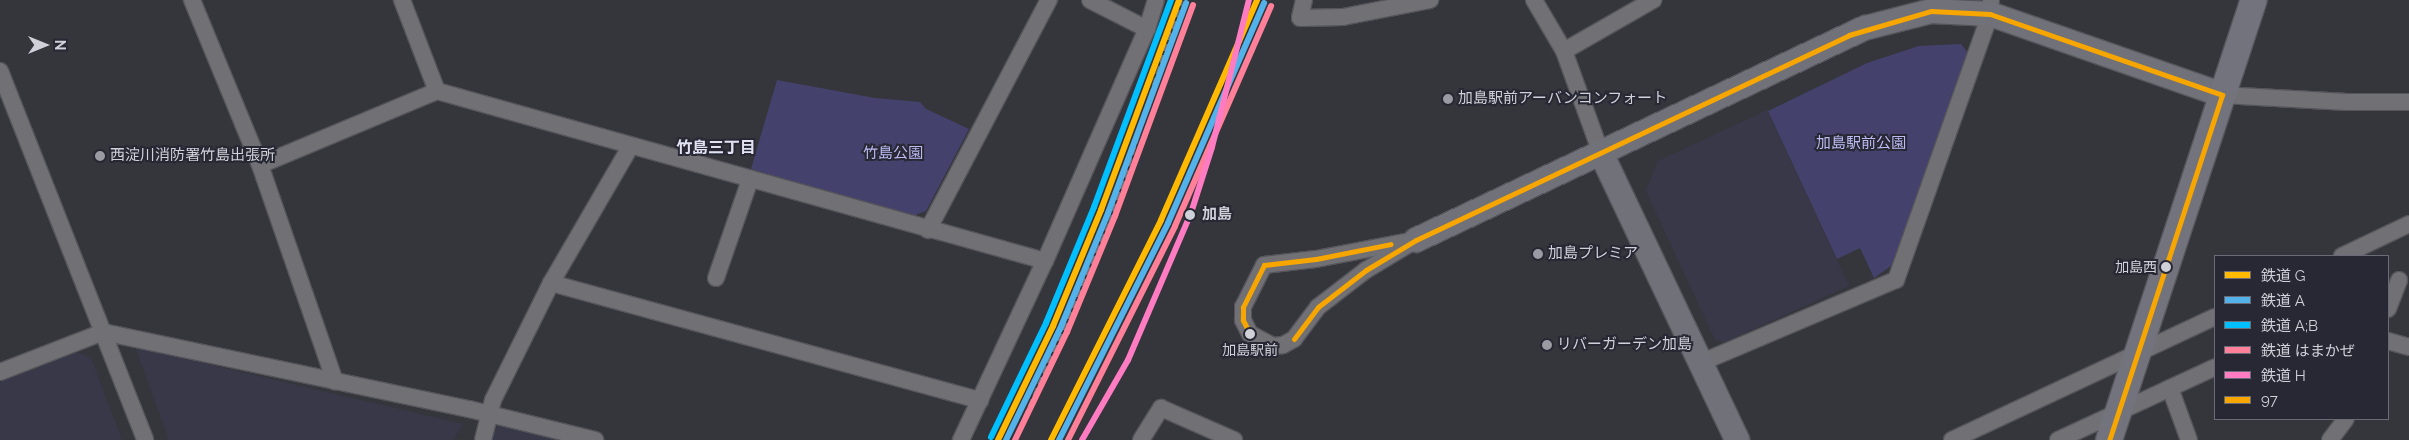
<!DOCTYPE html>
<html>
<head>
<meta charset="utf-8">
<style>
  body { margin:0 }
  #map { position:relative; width:2409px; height:440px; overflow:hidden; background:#35353c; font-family:Raleway,"Noto Sans JP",sans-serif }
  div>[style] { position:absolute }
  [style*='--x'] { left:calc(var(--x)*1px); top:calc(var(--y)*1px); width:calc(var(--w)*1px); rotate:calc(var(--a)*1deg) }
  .built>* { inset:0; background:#383849 }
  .green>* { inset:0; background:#44426d }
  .roads { filter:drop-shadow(1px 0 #54545a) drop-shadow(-1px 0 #54545a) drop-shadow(0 1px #54545a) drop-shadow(0 -1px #54545a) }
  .street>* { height:16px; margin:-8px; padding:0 8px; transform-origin:8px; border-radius:8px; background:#707075 }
  .secondary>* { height:24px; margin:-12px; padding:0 12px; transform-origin:12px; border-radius:12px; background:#717179 }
  .primary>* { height:26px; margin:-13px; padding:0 13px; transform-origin:13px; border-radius:13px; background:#73737d }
  .rail>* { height:4px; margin-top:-2px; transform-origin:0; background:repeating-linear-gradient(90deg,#727278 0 8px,transparent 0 12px) }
  .bus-1>* { height:5px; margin:-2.5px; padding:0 2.5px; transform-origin:2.5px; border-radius:2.5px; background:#f7a600 }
  .rail-1>* { height:6px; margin:-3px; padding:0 3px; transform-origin:3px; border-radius:3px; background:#ffba00 }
  .rail-2>* { height:6px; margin:-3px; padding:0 3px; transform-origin:3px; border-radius:3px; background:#53b2ea }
  .rail-3>* { height:6px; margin:-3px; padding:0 3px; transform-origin:3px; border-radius:3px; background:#00bfff }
  .rail-4>* { height:6px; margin:-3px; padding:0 3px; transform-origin:3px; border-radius:3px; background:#ff8098 }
  .rail-5>* { height:6px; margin:-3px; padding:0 3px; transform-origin:3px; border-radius:3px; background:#ff7bc2 }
  .dots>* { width:14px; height:14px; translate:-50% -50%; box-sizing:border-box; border:2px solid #282835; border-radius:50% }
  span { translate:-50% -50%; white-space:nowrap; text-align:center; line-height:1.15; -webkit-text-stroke:4px #282835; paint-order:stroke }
  .bus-label { font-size:14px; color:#d0d0d9 }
  .right { translate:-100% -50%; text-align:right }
  .poi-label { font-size:15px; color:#d0d0d9 }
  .left { translate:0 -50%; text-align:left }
  .park-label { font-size:15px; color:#bbbbf2 }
  .stop-label { font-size:15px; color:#d0d0d9; font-weight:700 }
  .neighbourhood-label { font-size:16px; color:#e1e2f3; font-weight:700 }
  .legend { position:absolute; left:2214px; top:255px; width:175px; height:165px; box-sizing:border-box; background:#282835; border:1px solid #6b6b77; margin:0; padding:6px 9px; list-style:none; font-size:15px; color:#d0d0d9 }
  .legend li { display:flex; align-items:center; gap:10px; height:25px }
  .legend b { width:25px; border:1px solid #6b6b77 }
  .north { position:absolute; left:20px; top:20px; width:50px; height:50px; -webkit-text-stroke:4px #282835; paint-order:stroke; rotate:90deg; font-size:14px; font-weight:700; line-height:20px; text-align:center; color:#d0d0d9 }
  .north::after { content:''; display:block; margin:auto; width:18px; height:22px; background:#d0d0d9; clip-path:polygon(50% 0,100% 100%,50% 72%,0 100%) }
</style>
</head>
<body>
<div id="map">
  <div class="built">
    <div style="clip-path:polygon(1767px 110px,1849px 286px,1725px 342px,1715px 340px,1646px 191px,1658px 161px)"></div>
    <div style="clip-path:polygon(135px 347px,463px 424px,453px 440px,169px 440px)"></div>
    <div style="clip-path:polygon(77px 352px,91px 358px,122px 440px,0 440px,0 382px)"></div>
    <div style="clip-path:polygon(501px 421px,565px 440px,489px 440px)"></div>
  </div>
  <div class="green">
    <div style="clip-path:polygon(1961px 44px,1968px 53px,1895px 263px,1874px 278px,1860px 248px,1837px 259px,1768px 111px,1867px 63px,1919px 46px)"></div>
    <div style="clip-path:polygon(777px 80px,875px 98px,920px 102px,926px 109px,969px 129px,926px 211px,913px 216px,751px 169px)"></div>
  </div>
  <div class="roads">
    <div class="street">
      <div style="--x:192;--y:0;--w:178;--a:67.6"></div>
      <div style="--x:260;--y:165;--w:229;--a:70.9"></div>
      <div style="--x:402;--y:0;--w:97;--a:69"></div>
      <div style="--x:1090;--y:0;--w:64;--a:27"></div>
      <div style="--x:1304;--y:0;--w:18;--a:103"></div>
      <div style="--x:1300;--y:18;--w:43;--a:-1.3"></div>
      <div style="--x:1343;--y:17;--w:89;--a:-11.1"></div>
      <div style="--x:1534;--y:0;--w:59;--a:59.5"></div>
      <div style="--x:1564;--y:51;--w:109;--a:70.1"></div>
      <div style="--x:1564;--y:51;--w:103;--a:-29.8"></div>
      <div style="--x:0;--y:71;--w:396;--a:68.5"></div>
      <div style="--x:2222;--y:95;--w:125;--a:3.2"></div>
      <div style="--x:2347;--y:102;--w:62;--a:0"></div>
      <div style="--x:260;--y:165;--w:192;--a:-22.7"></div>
      <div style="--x:437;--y:91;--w:631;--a:15.62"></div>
      <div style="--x:928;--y:230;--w:260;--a:-62.3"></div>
      <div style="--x:1416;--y:240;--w:58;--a:149"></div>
      <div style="--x:1366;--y:270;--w:61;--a:142.4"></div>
      <div style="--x:1318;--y:307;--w:40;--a:127"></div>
      <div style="--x:1294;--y:339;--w:13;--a:151"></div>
      <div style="--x:1283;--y:345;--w:10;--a:174"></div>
      <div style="--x:1273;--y:346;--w:26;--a:-152"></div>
      <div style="--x:1250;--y:334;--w:16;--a:-117"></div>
      <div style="--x:1243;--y:320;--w:13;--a:-90"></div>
      <div style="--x:1243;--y:307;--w:47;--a:-63.4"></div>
      <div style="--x:1264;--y:265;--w:52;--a:-6.6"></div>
      <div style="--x:1316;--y:259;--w:102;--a:-10.8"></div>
      <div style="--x:2342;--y:256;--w:74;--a:-25.5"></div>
      <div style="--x:716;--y:278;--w:104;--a:-70.9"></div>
      <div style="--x:551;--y:283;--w:445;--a:15.3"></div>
      <div style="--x:2388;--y:309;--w:31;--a:-69"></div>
      <div style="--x:2388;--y:341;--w:22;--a:16"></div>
      <div style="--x:1700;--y:363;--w:213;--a:-23"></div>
      <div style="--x:1896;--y:280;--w:282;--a:-70.5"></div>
      <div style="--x:1990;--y:14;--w:14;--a:-86"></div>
      <div style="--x:0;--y:372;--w:110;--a:-21.2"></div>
      <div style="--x:103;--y:332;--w:374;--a:11.9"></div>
      <div style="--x:469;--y:409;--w:130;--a:13.8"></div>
      <div style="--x:2170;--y:388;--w:55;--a:69.9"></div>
      <div style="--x:483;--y:440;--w:41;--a:-76"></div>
      <div style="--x:493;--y:400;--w:131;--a:-63.6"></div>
      <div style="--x:551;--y:283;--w:157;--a:-59.8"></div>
      <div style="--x:961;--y:440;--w:198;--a:-64.9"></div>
      <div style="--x:1045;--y:261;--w:253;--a:-66.3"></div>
      <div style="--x:1147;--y:29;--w:30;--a:-73"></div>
      <div style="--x:1141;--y:440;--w:38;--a:-58"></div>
      <div style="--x:1161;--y:408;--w:80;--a:23.7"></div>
      <div style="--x:1952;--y:440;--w:290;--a:-25.1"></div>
      <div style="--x:2058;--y:440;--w:173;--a:-24.9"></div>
      <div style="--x:2330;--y:440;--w:26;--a:-53"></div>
    </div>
    <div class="secondary">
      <div style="--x:1601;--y:153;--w:318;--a:64.6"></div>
      <div style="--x:1416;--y:240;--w:497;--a:-25.3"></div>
      <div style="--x:1865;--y:28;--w:68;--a:-14.4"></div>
      <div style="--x:1931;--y:11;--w:59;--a:2.9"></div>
      <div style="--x:1990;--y:14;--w:246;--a:19.2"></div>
    </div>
    <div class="primary">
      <div style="--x:2109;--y:440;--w:463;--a:-71.8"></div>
    </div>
  </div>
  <div class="rail">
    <div style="--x:1015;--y:440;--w:237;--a:-66.4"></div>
    <div style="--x:1110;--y:223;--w:234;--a:-72.3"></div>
  </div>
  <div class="bus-1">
    <div style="--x:1250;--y:334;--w:16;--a:-117"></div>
    <div style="--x:1243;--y:320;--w:13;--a:-90"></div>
    <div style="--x:1243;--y:307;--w:47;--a:-63.4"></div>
    <div style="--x:1264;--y:265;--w:52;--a:-6.6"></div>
    <div style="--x:1316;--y:259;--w:76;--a:-11.3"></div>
    <div style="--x:1294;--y:339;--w:40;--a:-53"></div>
    <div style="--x:1318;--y:307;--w:61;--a:-37.6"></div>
    <div style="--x:1366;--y:270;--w:58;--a:-31"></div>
    <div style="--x:1416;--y:240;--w:479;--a:-25.3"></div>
    <div style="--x:1849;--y:35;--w:85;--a:-16.3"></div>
    <div style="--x:1931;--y:11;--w:59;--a:2.9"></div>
    <div style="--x:1990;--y:14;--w:246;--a:19.2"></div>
    <div style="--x:2222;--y:95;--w:363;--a:108.1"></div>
  </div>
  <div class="rail-1">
    <div style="--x:998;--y:440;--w:127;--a:-64.2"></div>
    <div style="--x:1053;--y:326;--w:126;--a:-67.5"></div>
    <div style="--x:1101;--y:210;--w:224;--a:-69.6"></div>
    <div style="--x:1051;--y:440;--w:246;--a:-63.4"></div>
    <div style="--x:1161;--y:220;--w:240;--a:-66.4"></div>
  </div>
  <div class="rail-2">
    <div style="--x:1006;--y:440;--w:123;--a:-64.1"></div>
    <div style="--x:1060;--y:329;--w:126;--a:-67.5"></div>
    <div style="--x:1108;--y:213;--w:224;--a:-69.6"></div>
    <div style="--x:1059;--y:440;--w:243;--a:-63.3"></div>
    <div style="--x:1168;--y:223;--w:240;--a:-66.4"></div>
  </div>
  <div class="rail-3">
    <div style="--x:991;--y:437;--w:127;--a:-64.2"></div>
    <div style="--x:1046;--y:323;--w:126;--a:-67.5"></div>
    <div style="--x:1094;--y:207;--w:221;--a:-69.6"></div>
  </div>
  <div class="rail-4">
    <div style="--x:1015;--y:440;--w:120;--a:-64.3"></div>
    <div style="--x:1067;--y:332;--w:126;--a:-67.5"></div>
    <div style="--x:1115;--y:216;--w:225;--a:-69.7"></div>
    <div style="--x:1068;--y:440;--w:239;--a:-63.4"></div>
    <div style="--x:1175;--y:226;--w:240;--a:-66.4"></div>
  </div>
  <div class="rail-5">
    <div style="--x:1082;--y:440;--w:92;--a:-60.1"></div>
    <div style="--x:1128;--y:360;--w:160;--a:-66.8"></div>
    <div style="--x:1191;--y:213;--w:69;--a:-72.3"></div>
    <div style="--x:1212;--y:147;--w:152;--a:-75.9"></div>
  </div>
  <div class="dots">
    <div style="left:1448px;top:99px;background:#9a9aa2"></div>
    <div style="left:100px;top:156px;background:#9a9aa2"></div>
    <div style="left:1190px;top:215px;background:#d0d0d9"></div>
    <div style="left:1538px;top:254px;background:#9a9aa2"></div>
    <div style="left:2166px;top:267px;background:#d0d0d9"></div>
    <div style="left:1250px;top:334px;background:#d0d0d9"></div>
    <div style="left:1547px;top:345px;background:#9a9aa2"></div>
  </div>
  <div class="bus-label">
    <span class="right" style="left:2157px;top:267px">加島西</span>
    <span style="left:1250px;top:350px">加島駅前</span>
  </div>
  <div class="poi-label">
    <span class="left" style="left:1458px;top:99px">加島駅前アーバンコンフォート</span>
    <span class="left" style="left:110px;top:156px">西淀川消防署竹島出張所</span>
    <span class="left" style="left:1548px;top:254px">加島プレミア</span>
    <span class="left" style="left:1557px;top:345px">リバーガーデン加島</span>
  </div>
  <div class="park-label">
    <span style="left:1861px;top:144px">加島駅前公園</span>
    <span style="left:893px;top:154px">竹島公園</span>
  </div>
  <div class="stop-label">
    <span class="left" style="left:1202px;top:215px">加島</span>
  </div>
  <div class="neighbourhood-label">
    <span style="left:716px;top:148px">竹島三丁目</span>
  </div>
  <ul class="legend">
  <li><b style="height:6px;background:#ffba00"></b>鉄道 G</li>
  <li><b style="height:6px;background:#53b2ea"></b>鉄道 A</li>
  <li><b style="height:6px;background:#00bfff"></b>鉄道 A;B</li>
  <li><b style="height:6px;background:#ff8098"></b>鉄道 はまかぜ</li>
  <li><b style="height:6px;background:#ff7bc2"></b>鉄道 H</li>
  <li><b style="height:6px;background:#f7a600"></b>97</li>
  </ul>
  <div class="north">N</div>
</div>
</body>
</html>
